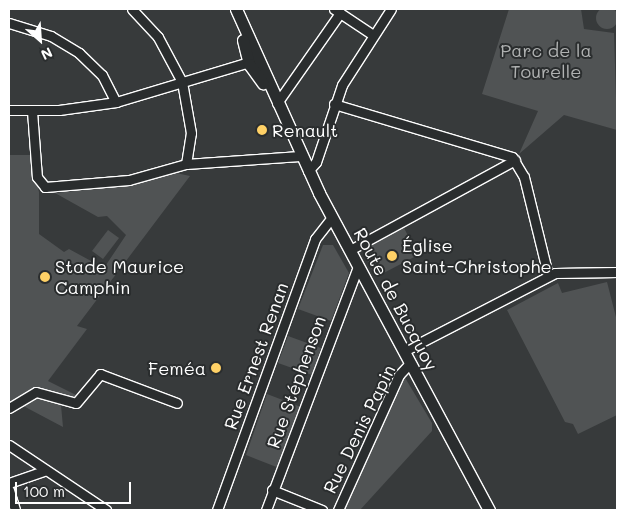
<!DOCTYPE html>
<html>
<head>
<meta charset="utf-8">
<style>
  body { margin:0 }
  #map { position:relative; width:626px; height:519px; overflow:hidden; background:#373a3b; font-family:Mali,sans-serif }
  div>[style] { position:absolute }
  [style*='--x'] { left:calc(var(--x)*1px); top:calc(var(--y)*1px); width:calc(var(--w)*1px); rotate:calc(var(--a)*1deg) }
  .green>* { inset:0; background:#505354 }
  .round { border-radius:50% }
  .roads { filter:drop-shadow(1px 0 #fff) drop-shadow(-1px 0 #fff) drop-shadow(0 1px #fff) drop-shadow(0 -1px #fff) }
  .street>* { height:9px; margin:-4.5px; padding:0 4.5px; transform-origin:4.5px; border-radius:4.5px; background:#2a2d2e }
  .secondary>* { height:11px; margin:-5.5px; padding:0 5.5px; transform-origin:5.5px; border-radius:5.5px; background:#2a2d2e }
  .dots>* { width:14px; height:14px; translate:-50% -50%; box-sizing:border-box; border:2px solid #2a2d2e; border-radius:50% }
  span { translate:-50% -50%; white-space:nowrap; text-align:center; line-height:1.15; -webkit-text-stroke:4px #2a2d2e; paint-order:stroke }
  .park-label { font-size:18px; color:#b0b2b2 }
  .poi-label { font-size:18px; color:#fff }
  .left { translate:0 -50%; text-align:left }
  .right { translate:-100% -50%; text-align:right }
  .street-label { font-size:18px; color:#fff }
  .frame { position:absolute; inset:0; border:10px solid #fff; pointer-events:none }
  .north { position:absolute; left:15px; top:15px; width:50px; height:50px; -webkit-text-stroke:4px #2a2d2e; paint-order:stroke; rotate:154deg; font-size:14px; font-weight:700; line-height:20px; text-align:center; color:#fff }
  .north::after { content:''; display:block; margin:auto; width:18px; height:22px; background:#fff; clip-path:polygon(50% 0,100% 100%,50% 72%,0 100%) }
  .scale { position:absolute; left:15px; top:482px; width:116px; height:22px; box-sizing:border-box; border:2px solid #fff; border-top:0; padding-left:6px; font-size:15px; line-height:18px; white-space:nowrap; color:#fff; -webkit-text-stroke:4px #2a2d2e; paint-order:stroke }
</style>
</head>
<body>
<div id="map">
  <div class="green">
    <div class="round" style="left:596px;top:7px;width:22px;height:22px"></div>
    <div style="clip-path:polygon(509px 9px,581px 9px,584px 29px,614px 33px,617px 130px,564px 115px,519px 154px,538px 111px,482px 94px)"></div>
    <div style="clip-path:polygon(9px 155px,30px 155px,39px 192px,39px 234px,64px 252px,69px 249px,104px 268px,126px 235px,107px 216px,98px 217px,55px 193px,132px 185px,176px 173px,190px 176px,77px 326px,87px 329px,48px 381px,78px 396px,61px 405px,63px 427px,12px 400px,9px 403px)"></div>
    <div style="clip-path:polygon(404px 228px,418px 255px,376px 277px,365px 256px,369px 247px)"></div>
    <div style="clip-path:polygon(108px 230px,119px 238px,103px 259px,92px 251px)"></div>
    <div style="clip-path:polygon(323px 245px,333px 245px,349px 273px,331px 321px,298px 309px)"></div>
    <div style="clip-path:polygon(607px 282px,617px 321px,617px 415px,578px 434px,573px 424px,565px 422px,507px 310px,558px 283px,562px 293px)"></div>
    <div style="clip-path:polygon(288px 336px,321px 348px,312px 375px,278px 363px)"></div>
    <div style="clip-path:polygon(404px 376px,432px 423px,432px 431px,360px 510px,342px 510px)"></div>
    <div style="clip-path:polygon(267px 394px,301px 407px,279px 468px,246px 455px)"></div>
  </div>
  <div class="roads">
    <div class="street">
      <div style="--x:334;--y:9;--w:47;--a:33.7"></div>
      <div style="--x:9;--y:23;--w:44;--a:17.2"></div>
      <div style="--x:51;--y:36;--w:33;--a:31"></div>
      <div style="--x:79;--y:53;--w:32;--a:44"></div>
      <div style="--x:102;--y:75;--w:30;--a:63"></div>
      <div style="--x:277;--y:103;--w:110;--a:-55"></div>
      <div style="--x:334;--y:104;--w:186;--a:16.6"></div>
      <div style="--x:512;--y:157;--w:23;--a:59"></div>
      <div style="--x:524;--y:177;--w:101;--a:76.2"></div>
      <div style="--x:9;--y:110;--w:50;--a:0"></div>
      <div style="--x:59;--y:110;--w:58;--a:-8"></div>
      <div style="--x:116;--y:102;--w:143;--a:-16.7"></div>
      <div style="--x:32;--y:111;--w:66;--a:85.7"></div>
      <div style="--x:37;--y:177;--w:13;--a:51"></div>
      <div style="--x:45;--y:187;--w:84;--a:-4.8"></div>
      <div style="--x:129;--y:180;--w:59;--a:-15.7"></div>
      <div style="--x:186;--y:164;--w:31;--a:-81"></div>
      <div style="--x:191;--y:133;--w:52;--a:-100"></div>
      <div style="--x:182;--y:82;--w:51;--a:-118.1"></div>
      <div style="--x:158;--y:37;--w:38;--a:-133"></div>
      <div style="--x:186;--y:164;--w:114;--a:-4"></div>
      <div style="--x:308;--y:171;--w:12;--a:-48"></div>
      <div style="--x:316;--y:162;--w:81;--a:-71.3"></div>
      <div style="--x:342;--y:85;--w:90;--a:-57.2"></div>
      <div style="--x:350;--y:250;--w:188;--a:-28.6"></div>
      <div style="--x:404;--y:351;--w:170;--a:-27.3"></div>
      <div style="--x:555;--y:273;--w:62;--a:-0.9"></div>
      <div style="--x:9;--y:408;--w:31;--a:-31"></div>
      <div style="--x:36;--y:392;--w:41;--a:15.4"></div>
      <div style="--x:76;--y:403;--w:38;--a:-50"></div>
      <div style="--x:100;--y:374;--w:82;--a:20.6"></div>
      <div style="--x:9;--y:445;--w:117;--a:33.8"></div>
      <div style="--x:9;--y:483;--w:39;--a:-19"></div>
      <div style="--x:9;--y:490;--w:21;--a:73"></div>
      <div style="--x:272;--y:490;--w:54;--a:21.8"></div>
      <div style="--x:217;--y:510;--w:288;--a:-70.1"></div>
      <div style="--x:315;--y:239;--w:28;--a:-52"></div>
      <div style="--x:266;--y:510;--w:261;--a:-69.3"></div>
      <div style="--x:338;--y:510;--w:148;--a:-65.7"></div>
      <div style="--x:399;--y:375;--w:16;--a:-47"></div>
    </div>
    <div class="secondary">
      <div style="--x:236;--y:9;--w:202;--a:65.7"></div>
      <div style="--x:319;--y:193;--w:360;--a:61.8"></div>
      <div style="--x:243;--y:40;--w:25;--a:76"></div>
      <div style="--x:249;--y:64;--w:24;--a:54"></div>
    </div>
  </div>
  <div class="dots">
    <div style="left:262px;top:130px;background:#ffd166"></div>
    <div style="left:392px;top:256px;background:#ffd166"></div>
    <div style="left:45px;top:277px;background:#ffd166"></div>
    <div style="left:216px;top:368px;background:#ffd166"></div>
  </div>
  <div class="park-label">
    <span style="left:546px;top:61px">Parc de la<br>Tourelle</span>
  </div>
  <div class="poi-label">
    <span class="left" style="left:272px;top:130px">Renault</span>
    <span class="left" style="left:402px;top:256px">Église<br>Saint-Christophe</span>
    <span class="left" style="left:55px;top:277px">Stade Maurice<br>Camphin</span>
    <span class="right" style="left:206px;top:368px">Feméa</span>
  </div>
  <div class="street-label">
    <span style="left:396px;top:299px;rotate:62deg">Route de Bucquoy</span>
    <span style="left:256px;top:356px;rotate:-70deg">Rue Ernest Renan</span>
    <span style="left:296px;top:382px;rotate:-70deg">Rue Stéphenson</span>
    <span style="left:359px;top:429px;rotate:-64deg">Rue Denis Papin</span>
  </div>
  <div class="frame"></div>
  <div class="north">N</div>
  <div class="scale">100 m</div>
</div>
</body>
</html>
